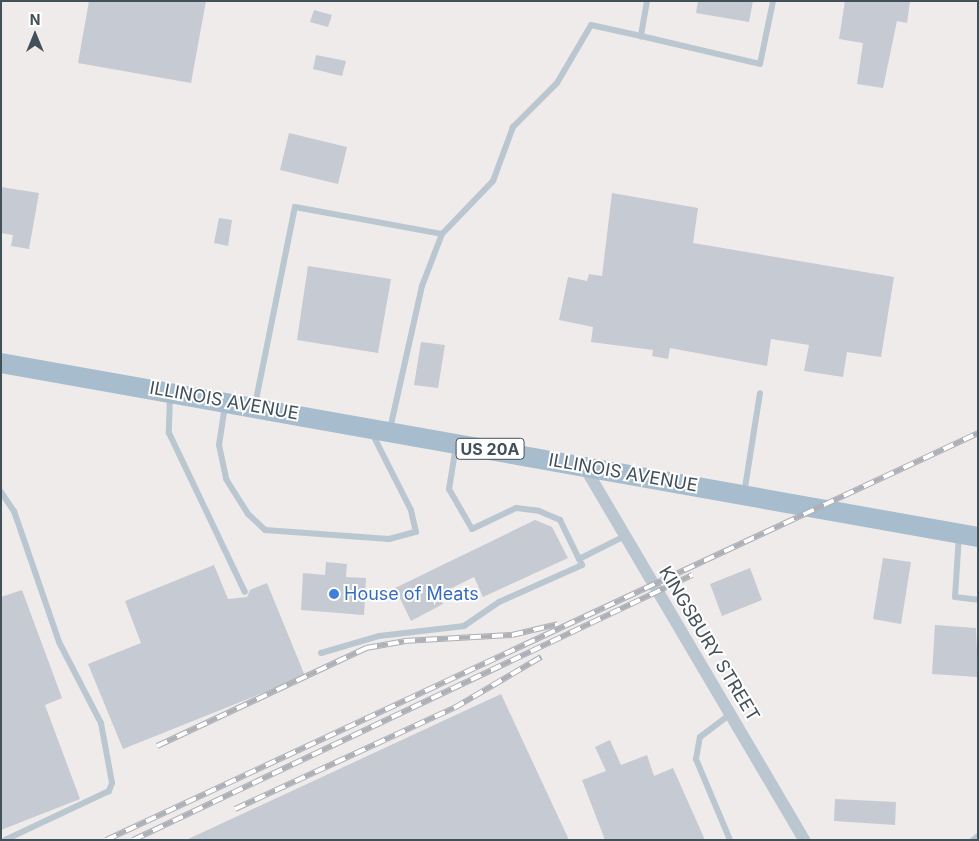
<!DOCTYPE html>
<html>
<head>
<meta charset="utf-8">
<style>
  body { margin:0 }
  #map { position:relative; width:979px; height:841px; overflow:hidden; background:#efebeb; font-family:Inter,sans-serif }
  div>[style] { position:absolute }
  [style*='--x'] { left:calc(var(--x)*1px); top:calc(var(--y)*1px); width:calc(var(--w)*1px); rotate:calc(var(--a)*1deg) }
  .building>* { inset:0; background:#c6cad2 }
  .service>* { height:6px; margin:-3px; padding:0 3px; transform-origin:3px; border-radius:3px; background:#bac7d0 }
  .minor>* { height:12px; margin:-6px; padding:0 6px; transform-origin:6px; border-radius:6px; background:#bac7d0 }
  .primary>* { height:20px; margin:-10px; padding:0 10px; transform-origin:10px; border-radius:10px; background:#a7bdce }
  .rail>* { height:5.5px; margin-top:-2.75px; transform-origin:0; background:repeating-linear-gradient(90deg,#fff 0 11px,#adb1b7 0 22px); box-sizing:border-box; border-block:1px solid #adb1b7 }
  .dots>* { width:14px; height:14px; translate:-50% -50%; box-sizing:border-box; border:2px solid #fff; border-radius:50% }
  span { translate:-50% -50%; white-space:nowrap; text-align:center; line-height:1.15; -webkit-text-stroke:4px #fff; paint-order:stroke }
  .shield-label span { padding:1px 4px; background:#fff; border:1px solid; border-radius:4px; -webkit-text-stroke-width:0 }
  .shield-label { font-size:16px; color:#42505a; font-weight:700 }
  .street-label { font-size:18px; color:#42505a }
  .shop-label { font-size:18px; color:#366cbe }
  .left { translate:0 -50%; text-align:left }
  .frame { position:absolute; inset:0; border:2px solid #42505a; pointer-events:none }
  .north { position:absolute; left:10px; top:10px; width:50px; height:50px; -webkit-text-stroke:4px #fff; paint-order:stroke; rotate:0deg; font-size:14px; font-weight:700; line-height:20px; text-align:center; color:#42505a }
  .north::after { content:''; display:block; margin:auto; width:18px; height:22px; background:#42505a; clip-path:polygon(50% 0,100% 100%,50% 72%,0 100%) }
</style>
</head>
<body>
<div id="map">
  <div class="building">
    <div style="clip-path:polygon(89px 1px,206px 1px,191px 83px,78px 63px)"></div>
    <div style="clip-path:polygon(698px 1px,753px 1px,749px 22px,696px 13px)"></div>
    <div style="clip-path:polygon(845px 1px,910px 1px,907px 23px,897px 21px,883px 88px,857px 84px,863px 43px,839px 39px)"></div>
    <div style="clip-path:polygon(314px 10px,332px 15px,328px 27px,310px 22px)"></div>
    <div style="clip-path:polygon(316px 55px,346px 61px,342px 76px,313px 69px)"></div>
    <div style="clip-path:polygon(289px 133px,347px 147px,338px 184px,280px 170px)"></div>
    <div style="clip-path:polygon(1px 187px,39px 193px,29px 249px,11px 246px,13px 235px,1px 233px)"></div>
    <div style="clip-path:polygon(612px 193px,698px 208px,693px 243px,894px 277px,881px 357px,847px 352px,843px 377px,804px 371px,809px 345px,771px 339px,767px 366px,670px 348px,668px 359px,652px 356px,653px 350px,591px 342px,593px 327px,559px 320px,568px 277px,587px 281px,589px 274px,602px 276px)"></div>
    <div style="clip-path:polygon(219px 218px,232px 220px,228px 246px,214px 243px)"></div>
    <div style="clip-path:polygon(308px 266px,391px 279px,378px 353px,297px 340px)"></div>
    <div style="clip-path:polygon(421px 342px,445px 345px,438px 388px,414px 385px)"></div>
    <div style="clip-path:polygon(535px 520px,552px 527px,568px 558px,483px 597px,474px 577px,438px 595px,443px 604px,411px 621px,395px 588px)"></div>
    <div style="clip-path:polygon(883px 558px,911px 562px,901px 624px,873px 619px)"></div>
    <div style="clip-path:polygon(326px 562px,347px 564px,346px 577px,366px 578px,364px 615px,301px 610px,303px 573px,325px 575px)"></div>
    <div style="clip-path:polygon(214px 565px,228px 599px,247px 597px,250px 590px,267px 583px,305px 676px,123px 749px,88px 664px,141px 643px,125px 601px)"></div>
    <div style="clip-path:polygon(750px 568px,762px 600px,722px 616px,710px 584px)"></div>
    <div style="clip-path:polygon(22px 590px,62px 698px,45px 705px,80px 799px,1px 830px,1px 597px)"></div>
    <div style="clip-path:polygon(935px 625px,976px 628px,978px 677px,932px 674px)"></div>
    <div style="clip-path:polygon(501px 694px,569px 840px,186px 840px)"></div>
    <div style="clip-path:polygon(610px 740px,621px 765px,647px 755px,654px 776px,673px 768px,705px 840px,605px 840px,582px 780px,606px 771px,595px 747px)"></div>
    <div style="clip-path:polygon(835px 799px,896px 802px,895px 825px,834px 821px)"></div>
  </div>
  <div class="service">
    <div style="--x:647;--y:1;--w:36;--a:100"></div>
    <div style="--x:641;--y:36;--w:122;--a:13.2"></div>
    <div style="--x:760;--y:64;--w:64;--a:-78.3"></div>
    <div style="--x:170;--y:396;--w:37;--a:92"></div>
    <div style="--x:169;--y:433;--w:176;--a:64.5"></div>
    <div style="--x:225;--y:405;--w:40;--a:98.5"></div>
    <div style="--x:219;--y:445;--w:35;--a:78"></div>
    <div style="--x:226;--y:479;--w:41;--a:57.8"></div>
    <div style="--x:248;--y:514;--w:23;--a:43"></div>
    <div style="--x:265;--y:530;--w:124;--a:4.2"></div>
    <div style="--x:389;--y:539;--w:28;--a:-15"></div>
    <div style="--x:416;--y:532;--w:23;--a:-103"></div>
    <div style="--x:411;--y:510;--w:86;--a:-116.9"></div>
    <div style="--x:255;--y:405;--w:202;--a:-78.6"></div>
    <div style="--x:295;--y:207;--w:149;--a:10.4"></div>
    <div style="--x:390;--y:429;--w:147;--a:-77.4"></div>
    <div style="--x:422;--y:286;--w:56;--a:-69"></div>
    <div style="--x:442;--y:234;--w:74;--a:-46.1"></div>
    <div style="--x:493;--y:181;--w:58;--a:-69.7"></div>
    <div style="--x:513;--y:127;--w:62;--a:-45"></div>
    <div style="--x:557;--y:83;--w:67;--a:-59.6"></div>
    <div style="--x:591;--y:25;--w:51;--a:12.4"></div>
    <div style="--x:456;--y:446;--w:44;--a:99.2"></div>
    <div style="--x:449;--y:489;--w:46;--a:60.1"></div>
    <div style="--x:472;--y:529;--w:49;--a:-25.5"></div>
    <div style="--x:516;--y:508;--w:23;--a:7"></div>
    <div style="--x:539;--y:511;--w:23;--a:23"></div>
    <div style="--x:560;--y:520;--w:43;--a:64"></div>
    <div style="--x:579;--y:559;--w:51;--a:-26.6"></div>
    <div style="--x:1;--y:492;--w:23;--a:56"></div>
    <div style="--x:14;--y:511;--w:139;--a:71"></div>
    <div style="--x:59;--y:642;--w:91;--a:62.6"></div>
    <div style="--x:101;--y:723;--w:61;--a:79.6"></div>
    <div style="--x:112;--y:783;--w:9;--a:111"></div>
    <div style="--x:109;--y:791;--w:115;--a:154.8"></div>
    <div style="--x:744;--y:494;--w:102;--a:-81"></div>
    <div style="--x:959;--y:535;--w:62;--a:93.7"></div>
    <div style="--x:955;--y:597;--w:23;--a:7"></div>
    <div style="--x:321;--y:653;--w:60;--a:-16.3"></div>
    <div style="--x:379;--y:636;--w:86;--a:-6.7"></div>
    <div style="--x:464;--y:626;--w:42;--a:-34.4"></div>
    <div style="--x:499;--y:602;--w:91;--a:-24"></div>
    <div style="--x:582;--y:565;--w:7;--a:-117"></div>
    <div style="--x:730;--y:840;--w:88;--a:-112.8"></div>
    <div style="--x:696;--y:759;--w:22;--a:-80"></div>
    <div style="--x:700;--y:737;--w:38;--a:-37"></div>
    <div style="--x:973;--y:840;--w:6;--a:-39"></div>
  </div>
  <div class="minor">
    <div style="--x:584;--y:466;--w:434;--a:59.5"></div>
  </div>
  <div class="primary">
    <div style="--x:1;--y:363;--w:992;--a:10.1"></div>
  </div>
  <div class="rail">
    <div style="--x:157;--y:746;--w:231;--a:-25.1"></div>
    <div style="--x:366;--y:648;--w:39;--a:-10"></div>
    <div style="--x:404;--y:641;--w:108;--a:-3.2"></div>
    <div style="--x:512;--y:635;--w:47;--a:-13.4"></div>
    <div style="--x:235;--y:809;--w:241;--a:-24.8"></div>
    <div style="--x:454;--y:708;--w:101;--a:-30.4"></div>
    <div style="--x:106;--y:840;--w:962;--a:-25.02"></div>
    <div style="--x:133;--y:840;--w:619;--a:-25.36"></div>
  </div>
  <div class="dots">
    <div style="left:334px;top:594px;background:#3f7fe0"></div>
  </div>
  <div class="shield-label">
    <span style="left:490px;top:449px">US 20A</span>
  </div>
  <div class="street-label">
    <span style="left:224px;top:401px;rotate:10deg">ILLINOIS AVENUE</span>
    <span style="left:623px;top:473px;rotate:10deg">ILLINOIS AVENUE</span>
    <span style="left:709px;top:644px;rotate:59deg">KINGSBURY STREET</span>
  </div>
  <div class="shop-label">
    <span class="left" style="left:344px;top:594px">House of Meats</span>
  </div>
  <div class="frame"></div>
  <div class="north">N</div>
</div>
</body>
</html>
